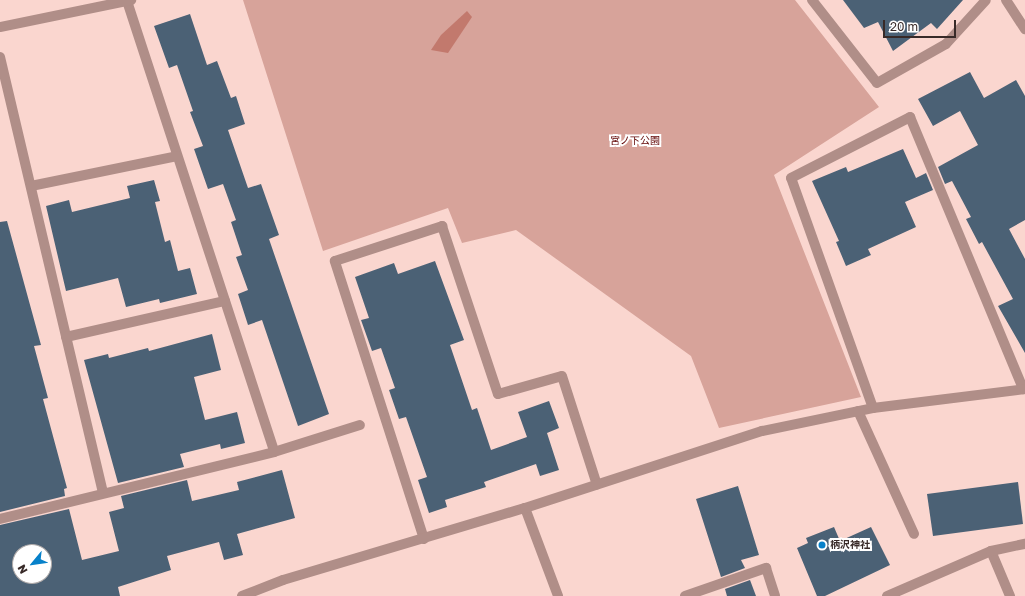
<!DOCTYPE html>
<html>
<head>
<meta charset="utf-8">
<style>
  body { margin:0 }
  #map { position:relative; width:1025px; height:596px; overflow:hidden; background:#fad6cf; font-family:"Golos Text","Noto Sans JP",sans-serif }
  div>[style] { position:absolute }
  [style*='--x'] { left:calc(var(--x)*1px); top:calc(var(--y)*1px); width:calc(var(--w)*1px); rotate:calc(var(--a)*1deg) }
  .green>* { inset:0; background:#d7a39a }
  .water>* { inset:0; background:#c2796d }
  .building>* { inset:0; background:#4b6175 }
  .pedestrian>* { height:10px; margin:-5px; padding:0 5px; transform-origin:5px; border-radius:5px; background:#b08e88 }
  .minor>* { height:10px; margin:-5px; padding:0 5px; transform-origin:5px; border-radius:5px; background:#b08e88 }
  .tertiary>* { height:10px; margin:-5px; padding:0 5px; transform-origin:5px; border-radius:5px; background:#b08e88 }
  .dots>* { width:11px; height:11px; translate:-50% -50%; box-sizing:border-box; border:2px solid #fff; border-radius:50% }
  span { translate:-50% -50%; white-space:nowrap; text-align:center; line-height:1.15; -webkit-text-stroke:4px #fff; paint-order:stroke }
  .park-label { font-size:10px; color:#5f0201 }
  .poi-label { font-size:10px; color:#382a28; font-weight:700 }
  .left { translate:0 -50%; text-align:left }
  .north { position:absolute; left:12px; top:544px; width:40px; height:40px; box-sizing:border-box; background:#fff; border:1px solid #afaaa9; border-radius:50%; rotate:241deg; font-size:11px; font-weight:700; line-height:16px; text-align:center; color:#382a28 }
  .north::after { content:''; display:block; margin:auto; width:14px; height:18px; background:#0781ca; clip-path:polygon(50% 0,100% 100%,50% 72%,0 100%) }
  .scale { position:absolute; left:883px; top:20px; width:73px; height:18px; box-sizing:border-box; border:2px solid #382a28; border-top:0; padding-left:5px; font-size:12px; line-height:14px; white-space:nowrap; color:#382a28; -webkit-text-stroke:3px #fff; paint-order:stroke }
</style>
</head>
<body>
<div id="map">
  <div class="green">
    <div style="clip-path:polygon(243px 0,795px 0,879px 107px,774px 175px,861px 397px,719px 428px,691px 356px,516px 230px,462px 243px,448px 208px,323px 251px)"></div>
  </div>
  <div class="water">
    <div style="clip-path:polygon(467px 11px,472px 17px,448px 53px,431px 50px,441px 35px)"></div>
  </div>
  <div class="building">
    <div style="clip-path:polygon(843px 0,963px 0,937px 29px,931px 23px,893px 51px,878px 22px,864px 28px)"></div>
    <div style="clip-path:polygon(190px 14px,207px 65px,217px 61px,231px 98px,236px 96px,245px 124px,228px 130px,248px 188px,261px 184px,279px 235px,269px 239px,329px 414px,298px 426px,262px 320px,248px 325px,238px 294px,248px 290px,236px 257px,242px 255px,231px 222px,236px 220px,223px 184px,208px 189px,194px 149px,203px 146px,190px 112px,193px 111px,177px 65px,169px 68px,154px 26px)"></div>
    <div style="clip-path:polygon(970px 72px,984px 98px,1016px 80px,1025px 96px,1025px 220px,1009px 229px,1025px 259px,1025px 353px,998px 306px,1013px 299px,982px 242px,979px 244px,966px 219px,971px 217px,952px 181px,945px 184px,938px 167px,978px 145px,960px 111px,933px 126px,918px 99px)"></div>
    <div style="clip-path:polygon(903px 149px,916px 178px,926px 173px,933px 190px,905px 202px,916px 227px,868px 249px,871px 255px,846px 266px,836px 242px,839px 241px,812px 181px,846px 167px,848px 172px)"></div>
    <div style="clip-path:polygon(154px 180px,160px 201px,155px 202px,165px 242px,170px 240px,178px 271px,190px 268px,197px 294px,160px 303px,159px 299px,126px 307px,118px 278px,66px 291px,46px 206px,69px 200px,72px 212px,130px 198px,127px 186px)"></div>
    <div style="clip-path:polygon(7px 221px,41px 345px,34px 346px,48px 398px,43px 399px,67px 488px,64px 489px,65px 496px,0 512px,0 222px)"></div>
    <div style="clip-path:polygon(435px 261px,464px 340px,450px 345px,472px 410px,477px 408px,491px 450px,527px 437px,518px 412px,549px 401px,559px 428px,547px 433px,559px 470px,540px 476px,536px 464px,484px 482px,486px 487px,445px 500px,447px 507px,429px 513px,418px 480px,427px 477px,406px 417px,399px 419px,389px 390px,395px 388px,381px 348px,372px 351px,361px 320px,369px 318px,355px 277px,394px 263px,398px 274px)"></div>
    <div style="clip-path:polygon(212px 334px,221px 370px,194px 377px,205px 420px,237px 412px,245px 443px,221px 449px,220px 444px,180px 454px,184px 467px,118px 483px,84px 360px,108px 354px,109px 358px,148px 348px,149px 351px)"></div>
    <div style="clip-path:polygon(evenodd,282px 470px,295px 518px,237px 534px,243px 555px,224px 560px,219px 542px,167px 556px,171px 570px,118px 587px,120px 596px,0 596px,0 525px,69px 509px,82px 560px,119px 551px,109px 512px,124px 508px,121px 496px,187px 480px,192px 501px,239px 490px,237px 482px,282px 470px,20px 552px,44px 552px,44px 576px,20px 576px,20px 552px)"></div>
    <div style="clip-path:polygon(1018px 482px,1023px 524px,933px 536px,927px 494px)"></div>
    <div style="clip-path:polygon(738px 486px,759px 555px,741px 560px,745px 568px,721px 577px,696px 499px)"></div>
    <div style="clip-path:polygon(834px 527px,840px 541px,871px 527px,890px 565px,825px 596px,817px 596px,797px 548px,808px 543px,806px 538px)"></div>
    <div style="clip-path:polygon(750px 580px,756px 596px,727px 596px,725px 589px)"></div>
  </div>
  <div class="pedestrian">
    <div style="--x:858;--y:411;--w:135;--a:65.5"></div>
  </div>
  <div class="minor">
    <div style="--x:812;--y:0;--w:105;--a:51.9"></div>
    <div style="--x:877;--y:83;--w:79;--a:-29.5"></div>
    <div style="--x:946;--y:44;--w:59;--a:-47.7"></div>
    <div style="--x:1006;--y:0;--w:35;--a:57"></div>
    <div style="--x:127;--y:1;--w:474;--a:71.9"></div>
    <div style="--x:0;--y:27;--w:134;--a:-11.6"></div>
    <div style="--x:0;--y:57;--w:448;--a:76.7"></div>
    <div style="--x:31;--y:186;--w:149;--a:-11.6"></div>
    <div style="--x:66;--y:337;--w:163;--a:-12.8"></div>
    <div style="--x:873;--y:408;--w:244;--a:-109.6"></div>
    <div style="--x:791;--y:178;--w:134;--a:-27.1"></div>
    <div style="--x:910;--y:117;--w:295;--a:67.4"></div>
    <div style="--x:525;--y:508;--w:94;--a:69.4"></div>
    <div style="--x:0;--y:519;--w:282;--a:-13.7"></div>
    <div style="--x:274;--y:452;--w:90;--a:-17.4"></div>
    <div style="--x:424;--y:539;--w:292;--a:-107.8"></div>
    <div style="--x:335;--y:261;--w:113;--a:-18.1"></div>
    <div style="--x:442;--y:226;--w:177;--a:71.6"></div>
    <div style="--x:498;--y:394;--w:66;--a:-15.7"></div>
    <div style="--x:562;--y:376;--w:114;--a:72.2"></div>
    <div style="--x:991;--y:551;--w:49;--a:67.1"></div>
    <div style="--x:685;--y:596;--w:86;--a:-19.1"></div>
    <div style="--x:766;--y:568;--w:29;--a:72"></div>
    <div style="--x:887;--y:596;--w:113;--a:-23.4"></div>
    <div style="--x:991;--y:551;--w:35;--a:-12"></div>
  </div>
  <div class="tertiary">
    <div style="--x:242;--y:596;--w:44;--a:-21.3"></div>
    <div style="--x:283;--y:580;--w:252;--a:-16.6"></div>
    <div style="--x:525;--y:508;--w:249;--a:-18"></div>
    <div style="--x:762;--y:431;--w:113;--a:-11.7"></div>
    <div style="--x:873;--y:408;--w:153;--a:-7.1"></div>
  </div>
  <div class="dots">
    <div style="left:822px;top:545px;background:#0781ca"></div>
  </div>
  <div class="park-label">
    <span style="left:635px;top:141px">宮ノ下公園</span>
  </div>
  <div class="poi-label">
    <span class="left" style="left:830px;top:545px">柄沢神社</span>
  </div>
  <div class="north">N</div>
  <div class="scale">20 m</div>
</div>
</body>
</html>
